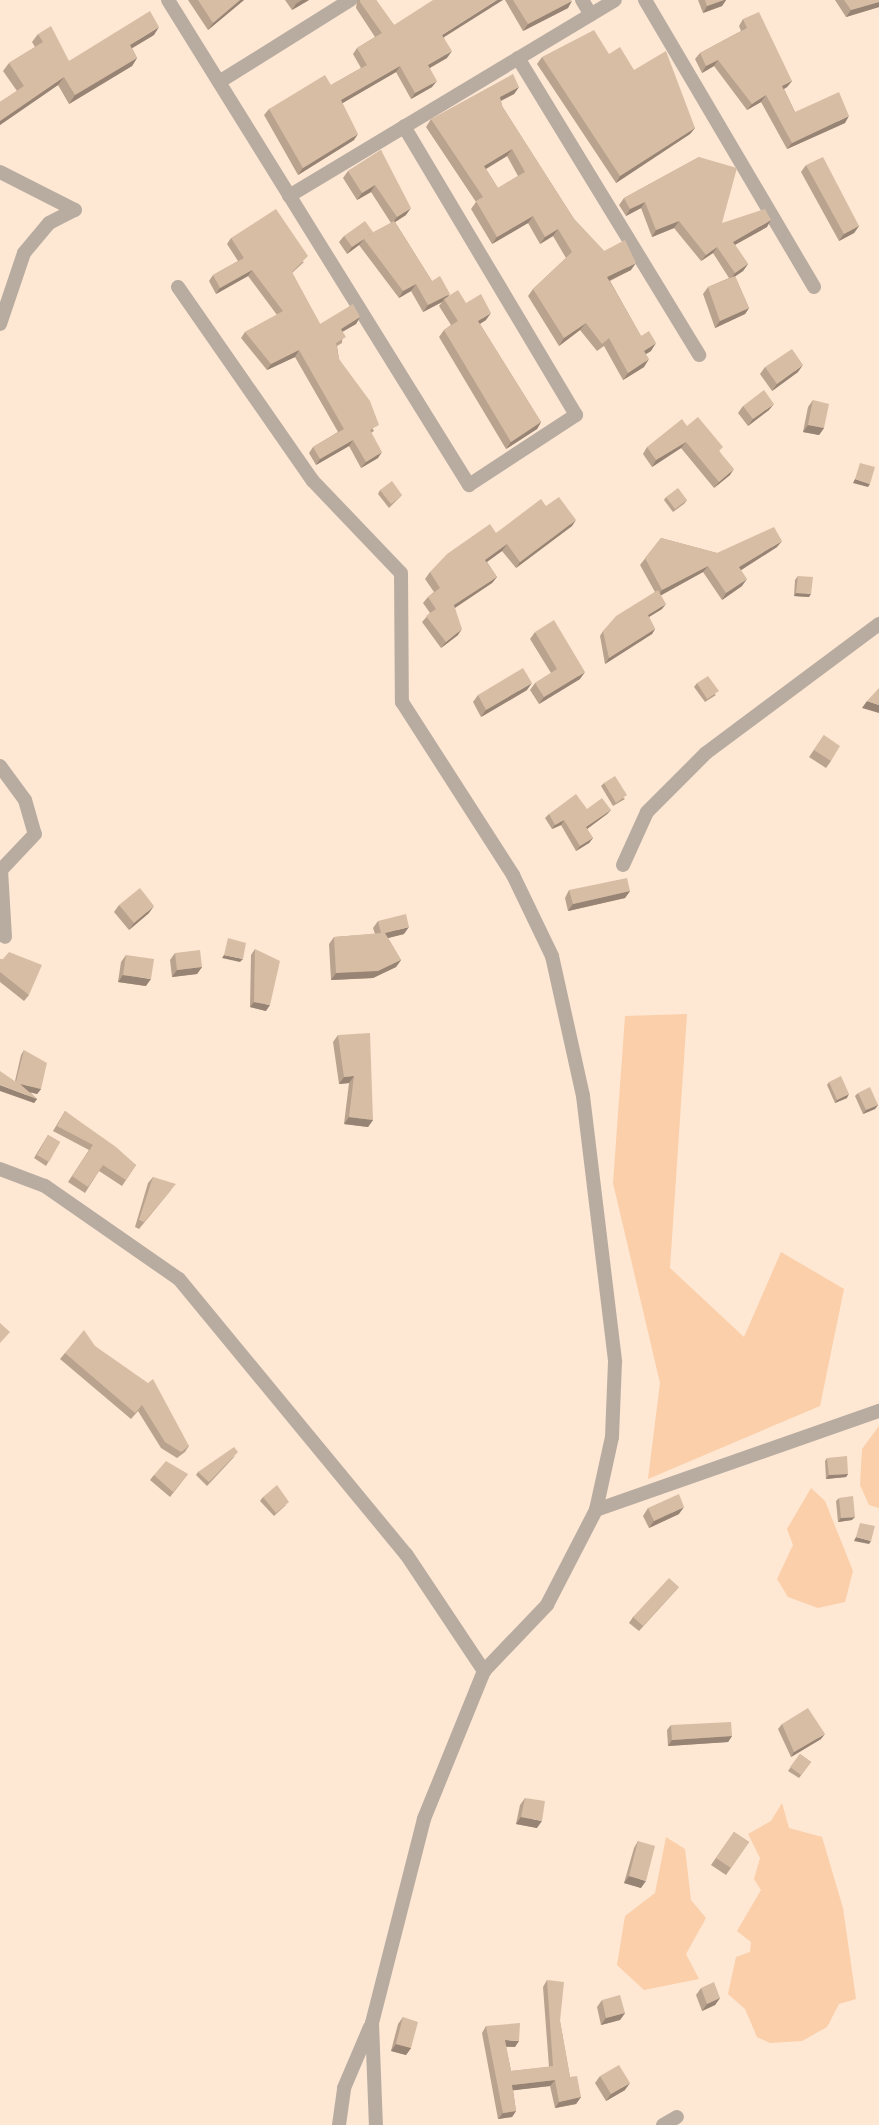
<!DOCTYPE html>
<html>
<head>
<meta charset="utf-8">
<style>
  body { margin:0 }
  #map { position:relative; width:879px; height:2125px; overflow:hidden; background:#fee7d3; font-family:Signika,sans-serif }
  div>[style] { position:absolute }
  [style*='--x'] { left:calc(var(--x)*1px); top:calc(var(--y)*1px); width:calc(var(--w)*1px); rotate:calc(var(--a)*1deg) }
  .green>* { inset:0; background:#facfa9 }
  .minor>* { height:14px; margin:-7px; padding:0 7px; transform-origin:7px; border-radius:7px; background:#b8aca1 }
  .wall>* { inset:0; background:#baa38e }
  .shaded-wall>* { inset:0; background:#978474 }
  .building>* { inset:0; background:#d8bda5 }
  span { translate:-50% -50%; white-space:nowrap; text-align:center; line-height:1.15; -webkit-text-stroke:7px #fff; paint-order:stroke }
</style>
</head>
<body>
<div id="map">
  <div class="green">
    <div style="clip-path:polygon(687px 1014px,670px 1268px,744px 1337px,781px 1252px,844px 1289px,820px 1406px,648px 1479px,660px 1383px,613px 1183px,625px 1016px)"></div>
    <div style="clip-path:polygon(879px 1426px,879px 1508px,869px 1505px,860px 1485px,862px 1449px)"></div>
    <div style="clip-path:polygon(811px 1488px,825px 1501px,853px 1571px,845px 1602px,818px 1608px,788px 1597px,777px 1579px,793px 1545px,787px 1529px)"></div>
    <div style="clip-path:polygon(782px 1803px,789px 1828px,822px 1837px,843px 1908px,856px 1999px,839px 2004px,827px 2027px,802px 2041px,770px 2043px,757px 2037px,745px 2009px,728px 1994px,736px 1957px,750px 1952px,751px 1942px,737px 1931px,761px 1890px,754px 1879px,760px 1858px,748px 1834px,771px 1821px)"></div>
    <div style="clip-path:polygon(666px 1837px,685px 1849px,691px 1900px,706px 1918px,686px 1954px,699px 1979px,644px 1990px,617px 1965px,625px 1916px,655px 1893px)"></div>
  </div>
  <div class="minor">
    <div style="--x:168;--y:0;--w:571;--a:58.18"></div>
    <div style="--x:469;--y:485;--w:128;--a:-33.2"></div>
    <div style="--x:576;--y:415;--w:336;--a:-120.8"></div>
    <div style="--x:582;--y:0;--w:17;--a:59"></div>
    <div style="--x:645;--y:0;--w:333;--a:59.5"></div>
    <div style="--x:518;--y:58;--w:348;--a:58.6"></div>
    <div style="--x:219;--y:82;--w:155;--a:-32"></div>
    <div style="--x:0;--y:172;--w:84;--a:26.9"></div>
    <div style="--x:289;--y:196;--w:380;--a:-31"></div>
    <div style="--x:178;--y:287;--w:236;--a:55.2"></div>
    <div style="--x:313;--y:481;--w:127;--a:46.3"></div>
    <div style="--x:401;--y:573;--w:129;--a:89.6"></div>
    <div style="--x:402;--y:702;--w:206;--a:57.3"></div>
    <div style="--x:513;--y:875;--w:90;--a:64.3"></div>
    <div style="--x:552;--y:956;--w:143;--a:77.5"></div>
    <div style="--x:583;--y:1096;--w:268;--a:83.1"></div>
    <div style="--x:615;--y:1362;--w:75;--a:92.3"></div>
    <div style="--x:612;--y:1437;--w:75;--a:102.4"></div>
    <div style="--x:596;--y:1510;--w:107;--a:117.3"></div>
    <div style="--x:547;--y:1605;--w:91;--a:133.7"></div>
    <div style="--x:484;--y:1671;--w:160;--a:112.1"></div>
    <div style="--x:424;--y:1819;--w:211;--a:104.3"></div>
    <div style="--x:372;--y:2023;--w:102;--a:87.8"></div>
    <div style="--x:0;--y:324;--w:75;--a:-71.3"></div>
    <div style="--x:24;--y:253;--w:39;--a:-50"></div>
    <div style="--x:49;--y:223;--w:29;--a:-27"></div>
    <div style="--x:0;--y:766;--w:42;--a:53.7"></div>
    <div style="--x:25;--y:800;--w:35;--a:74"></div>
    <div style="--x:35;--y:834;--w:50;--a:133.4"></div>
    <div style="--x:1;--y:870;--w:67;--a:86.6"></div>
    <div style="--x:623;--y:865;--w:58;--a:-65.6"></div>
    <div style="--x:647;--y:812;--w:83;--a:-45"></div>
    <div style="--x:706;--y:753;--w:216;--a:-36.7"></div>
    <div style="--x:0;--y:1169;--w:48;--a:20.7"></div>
    <div style="--x:45;--y:1186;--w:163;--a:34.8"></div>
    <div style="--x:179;--y:1279;--w:357;--a:50.5"></div>
    <div style="--x:406;--y:1554;--w:141;--a:56.3"></div>
    <div style="--x:596;--y:1510;--w:300;--a:-19.3"></div>
    <div style="--x:339;--y:2125;--w:37;--a:-82"></div>
    <div style="--x:344;--y:2088;--w:66;--a:-66.9"></div>
    <div style="--x:663;--y:2125;--w:16;--a:-30"></div>
  </div>
  <div class="wall">
    <div style="clip-path:polygon(188px 0,244px 0,208px 30px)"></div>
    <div style="clip-path:polygon(285px 0,309px 0,292px 10px)"></div>
    <div style="clip-path:polygon(357px 0,376px 0,394px 25px,444px 37px,447px 58px,430px 68px,432px 87px,411px 99px,396px 72px,342px 103px,354px 140px,298px 175px,264px 115px,269px 109px,331px 85px,361px 68px,353px 54px,357px 48px,375px 37px,356px 8px)"></div>
    <div style="clip-path:polygon(505px 0,571px 0,568px 8px,523px 31px)"></div>
    <div style="clip-path:polygon(698px 0,726px 0,722px 6px,703px 13px)"></div>
    <div style="clip-path:polygon(835px 0,879px 0,879px 7px,846px 17px)"></div>
    <div style="clip-path:polygon(743px 19px,792px 81px,787px 87px,784px 89px,795px 112px,845px 123px,787px 149px,761px 102px,747px 110px,714px 66px,702px 73px,695px 59px,700px 53px,741px 31px,739px 26px)"></div>
    <div style="clip-path:polygon(38px 34px,69px 61px,154px 35px,132px 48px,137px 58px,132px 66px,69px 104px,58px 85px,0 125px,0 102px,17px 91px,3px 71px,9px 63px,35px 47px,32px 42px)"></div>
    <div style="clip-path:polygon(609px 54px,634px 70px,695px 128px,690px 134px,616px 183px,537px 64px,542px 57px)"></div>
    <div style="clip-path:polygon(evenodd,519px 87px,514px 94px,501px 101px,502px 106px,574px 219px,604px 251px,631px 270px,610px 281px,641px 336px,651px 351px,646px 354px,644px 367px,623px 380px,604px 346px,597px 351px,580px 330px,559px 346px,528px 296px,533px 289px,566px 258px,553px 236px,540px 244px,528px 223px,492px 244px,471px 209px,476px 202px,426px 127px,431px 119px,519px 87px,507px 156px,518px 176px,498px 188px,486px 169px,507px 156px)"></div>
    <div style="clip-path:polygon(381px 150px,406px 215px,395px 222px,432px 281px,448px 296px,466px 303px,486px 320px,480px 324px,541px 422px,537px 429px,506px 449px,439px 337px,444px 330px,451px 325px,439px 306px,442px 302px,423px 312px,411px 291px,399px 298px,359px 245px,347px 254px,339px 242px,344px 236px,372px 233px,391px 223px,371px 192px,357px 200px,343px 178px,348px 171px)"></div>
    <div style="clip-path:polygon(699px 157px,722px 223px,767px 227px,735px 245px,748px 264px,743px 271px,735px 276px,749px 308px,745px 314px,715px 328px,703px 294px,708px 287px,729px 278px,713px 253px,701px 261px,674px 228px,652px 237px,641px 208px,626px 216px,619px 205px,624px 198px)"></div>
    <div style="clip-path:polygon(806px 165px,859px 226px,854px 233px,839px 241px,801px 172px)"></div>
    <div style="clip-path:polygon(231px 238px,304px 262px,292px 273px,320px 324px,360px 317px,356px 324px,343px 331px,342px 343px,337px 346px,339px 359px,374px 431px,371px 433px,378px 458px,361px 468px,349px 446px,316px 465px,309px 453px,313px 447px,338px 432px,295px 357px,267px 370px,241px 338px,245px 332px,277px 315px,248px 276px,216px 294px,209px 281px,213px 275px,238px 261px,227px 244px)"></div>
    <div style="clip-path:polygon(765px 367px,798px 372px,772px 391px,760px 374px)"></div>
    <div style="clip-path:polygon(813px 400px,824px 428px,819px 435px,803px 432px,808px 407px)"></div>
    <div style="clip-path:polygon(743px 406px,769px 410px,748px 426px,738px 413px)"></div>
    <div style="clip-path:polygon(687px 426px,720px 452px,730px 475px,714px 488px,681px 448px,652px 467px,643px 454px,647px 447px)"></div>
    <div style="clip-path:polygon(380px 490px,402px 495px,389px 508px,378px 494px)"></div>
    <div style="clip-path:polygon(666px 497px,687px 500px,684px 504px,673px 512px,664px 500px)"></div>
    <div style="clip-path:polygon(546px 506px,572px 526px,516px 568px,502px 551px,487px 562px,497px 577px,492px 583px,455px 608px,458px 635px,441px 648px,422px 622px,430px 613px,423px 603px,428px 597px,434px 592px,425px 579px,430px 572px,496px 533px)"></div>
    <div style="clip-path:polygon(661px 538px,717px 553px,777px 547px,741px 570px,742px 586px,722px 600px,703px 572px,661px 595px,662px 609px,649px 617px,655px 629px,652px 634px,605px 664px,600px 636px,603px 631px,655px 592px,640px 565px)"></div>
    <div style="clip-path:polygon(798px 576px,809px 597px,794px 596px,795px 580px)"></div>
    <div style="clip-path:polygon(535px 632px,580px 679px,539px 704px,530px 690px,535px 683px,551px 673px,530px 639px)"></div>
    <div style="clip-path:polygon(697px 683px,716px 695px,705px 702px,694px 687px)"></div>
    <div style="clip-path:polygon(527px 690px,481px 717px,473px 702px,478px 695px)"></div>
    <div style="clip-path:polygon(824px 735px,831px 761px,826px 768px,809px 757px)"></div>
    <div style="clip-path:polygon(604px 783px,625px 799px,613px 806px,601px 786px)"></div>
    <div style="clip-path:polygon(587px 809px,611px 810px,607px 814px,587px 829px,593px 838px,589px 843px,576px 851px,561px 825px,552px 829px,545px 818px,549px 814px)"></div>
    <div style="clip-path:polygon(569px 890px,630px 891px,625px 898px,568px 911px,565px 898px)"></div>
    <div style="clip-path:polygon(119px 905px,149px 913px,129px 930px,114px 912px)"></div>
    <div style="clip-path:polygon(378px 921px,404px 934px,388px 938px,401px 960px,396px 967px,373px 978px,331px 980px,329px 944px,334px 937px,375px 934px,373px 928px)"></div>
    <div style="clip-path:polygon(255px 949px,266px 1011px,250px 1007px,251px 955px)"></div>
    <div style="clip-path:polygon(175px 953px,202px 967px,197px 974px,172px 977px,170px 960px)"></div>
    <div style="clip-path:polygon(126px 955px,146px 986px,118px 982px,121px 962px)"></div>
    <div style="clip-path:polygon(0 959px,29px 995px,24px 1001px,0 982px)"></div>
    <div style="clip-path:polygon(338px 1035px,373px 1120px,368px 1127px,344px 1124px,349px 1083px,339px 1084px,333px 1042px)"></div>
    <div style="clip-path:polygon(24px 1050px,41px 1089px,37px 1094px,30px 1092px,37px 1099px,34px 1103px,15px 1081px,21px 1055px)"></div>
    <div style="clip-path:polygon(829px 1082px,847px 1098px,835px 1103px,827px 1085px)"></div>
    <div style="clip-path:polygon(858px 1093px,878px 1105px,875px 1109px,863px 1114px,855px 1096px)"></div>
    <div style="clip-path:polygon(65px 1111px,136px 1165px,122px 1186px,99px 1171px,85px 1193px,68px 1182px,89px 1150px,53px 1131px)"></div>
    <div style="clip-path:polygon(48px 1135px,60px 1142px,46px 1166px,34px 1158px)"></div>
    <div style="clip-path:polygon(153px 1177px,171px 1190px,139px 1229px,135px 1227px,148px 1183px)"></div>
    <div style="clip-path:polygon(95px 1346px,189px 1446px,185px 1452px,177px 1458px,161px 1448px,138px 1411px,131px 1419px,60px 1359px,65px 1353px)"></div>
    <div style="clip-path:polygon(235px 1456px,207px 1486px,196px 1475px,198px 1472px)"></div>
    <div style="clip-path:polygon(827px 1458px,848px 1474px,846px 1477px,826px 1479px,825px 1461px)"></div>
    <div style="clip-path:polygon(188px 1474px,170px 1497px,150px 1480px,154px 1475px)"></div>
    <div style="clip-path:polygon(263px 1497px,286px 1505px,274px 1516px,260px 1501px)"></div>
    <div style="clip-path:polygon(839px 1498px,852px 1520px,838px 1522px,836px 1501px)"></div>
    <div style="clip-path:polygon(648px 1508px,679px 1514px,649px 1528px,643px 1516px)"></div>
    <div style="clip-path:polygon(679px 1587px,639px 1631px,629px 1623px,633px 1617px)"></div>
    <div style="clip-path:polygon(782px 1724px,821px 1739px,791px 1757px,778px 1729px)"></div>
    <div style="clip-path:polygon(671px 1725px,732px 1736px,728px 1742px,668px 1746px,667px 1730px)"></div>
    <div style="clip-path:polygon(800px 1754px,811px 1762px,799px 1778px,788px 1771px)"></div>
    <div style="clip-path:polygon(525px 1798px,537px 1828px,516px 1824px,520px 1805px)"></div>
    <div style="clip-path:polygon(734px 1832px,749px 1842px,726px 1875px,711px 1865px)"></div>
    <div style="clip-path:polygon(638px 1841px,641px 1888px,624px 1883px,634px 1848px)"></div>
    <div style="clip-path:polygon(547px 1980px,560px 2021px,570px 2077px,581px 2097px,576px 2104px,555px 2108px,550px 2086px,513px 2090px,516px 2111px,512px 2117px,498px 2119px,482px 2033px,486px 2026px,515px 2047px,506px 2047px,511px 2071px,549px 2067px,543px 1987px)"></div>
    <div style="clip-path:polygon(701px 1988px,720px 1998px,715px 2005px,702px 2011px,696px 1995px)"></div>
    <div style="clip-path:polygon(602px 2000px,625px 2013px,620px 2020px,601px 2025px,597px 2007px)"></div>
    <div style="clip-path:polygon(403px 2017px,411px 2048px,406px 2055px,391px 2051px,398px 2024px)"></div>
    <div style="clip-path:polygon(600px 2076px,625px 2090px,606px 2101px,595px 2083px)"></div>
  </div>
  <div class="shaded-wall">
    <div style="clip-path:polygon(240px 0,244px 0,208px 30px,213px 23px)"></div>
    <div style="clip-path:polygon(302px 0,309px 0,292px 10px,296px 4px)"></div>
    <div style="clip-path:polygon(497px 0,503px 0,438px 41px,442px 35px)"></div>
    <div style="clip-path:polygon(724px 0,726px 0,722px 6px,703px 13px,707px 6px)"></div>
    <div style="clip-path:polygon(572px 1px,568px 8px,523px 31px,528px 24px)"></div>
    <div style="clip-path:polygon(879px 2px,879px 7px,846px 17px,851px 10px)"></div>
    <div style="clip-path:polygon(159px 27px,154px 35px,124px 53px,130px 45px)"></div>
    <div style="clip-path:polygon(452px 51px,447px 58px,424px 71px,428px 65px)"></div>
    <div style="clip-path:polygon(137px 58px,132px 66px,69px 104px,75px 95px)"></div>
    <div style="clip-path:polygon(718px 60px,714px 66px,702px 73px,706px 66px)"></div>
    <div style="clip-path:polygon(400px 66px,396px 72px,336px 107px,341px 100px)"></div>
    <div style="clip-path:polygon(64px 77px,58px 85px,0 125px,0 121px)"></div>
    <div style="clip-path:polygon(437px 81px,432px 87px,411px 99px,415px 93px)"></div>
    <div style="clip-path:polygon(792px 81px,787px 87px,777px 93px,782px 86px)"></div>
    <div style="clip-path:polygon(519px 87px,514px 94px,494px 104px,500px 97px)"></div>
    <div style="clip-path:polygon(766px 95px,761px 102px,747px 110px,752px 104px)"></div>
    <div style="clip-path:polygon(849px 116px,845px 123px,787px 149px,792px 143px)"></div>
    <div style="clip-path:polygon(695px 128px,690px 134px,616px 183px,620px 176px)"></div>
    <div style="clip-path:polygon(358px 134px,354px 140px,298px 175px,303px 168px)"></div>
    <div style="clip-path:polygon(512px 149px,507px 156px,479px 173px,484px 166px)"></div>
    <div style="clip-path:polygon(375px 185px,371px 192px,357px 200px,362px 193px)"></div>
    <div style="clip-path:polygon(645px 202px,641px 208px,626px 216px,630px 209px)"></div>
    <div style="clip-path:polygon(411px 208px,406px 215px,392px 224px,397px 217px)"></div>
    <div style="clip-path:polygon(533px 216px,528px 223px,492px 244px,497px 237px)"></div>
    <div style="clip-path:polygon(771px 220px,767px 227px,729px 248px,733px 242px)"></div>
    <div style="clip-path:polygon(679px 221px,674px 228px,652px 237px,656px 230px)"></div>
    <div style="clip-path:polygon(859px 226px,854px 233px,839px 241px,844px 234px)"></div>
    <div style="clip-path:polygon(558px 229px,553px 236px,540px 244px,545px 237px)"></div>
    <div style="clip-path:polygon(364px 239px,359px 245px,347px 254px,352px 247px)"></div>
    <div style="clip-path:polygon(717px 247px,713px 253px,701px 261px,706px 255px)"></div>
    <div style="clip-path:polygon(636px 263px,631px 270px,602px 284px,607px 277px)"></div>
    <div style="clip-path:polygon(748px 264px,743px 271px,730px 280px,735px 273px)"></div>
    <div style="clip-path:polygon(252px 270px,248px 276px,216px 294px,220px 288px)"></div>
    <div style="clip-path:polygon(416px 284px,411px 291px,399px 298px,403px 291px)"></div>
    <div style="clip-path:polygon(450px 294px,445px 300px,444px 299px,442px 302px,423px 312px,428px 305px)"></div>
    <div style="clip-path:polygon(749px 308px,745px 314px,715px 328px,720px 321px)"></div>
    <div style="clip-path:polygon(491px 313px,486px 320px,473px 328px,478px 321px)"></div>
    <div style="clip-path:polygon(360px 317px,356px 324px,337px 335px,341px 329px)"></div>
    <div style="clip-path:polygon(586px 323px,580px 330px,559px 346px,564px 338px)"></div>
    <div style="clip-path:polygon(656px 343px,651px 351px,639px 358px,644px 351px)"></div>
    <div style="clip-path:polygon(299px 350px,295px 357px,267px 370px,271px 364px)"></div>
    <div style="clip-path:polygon(649px 359px,644px 367px,623px 380px,628px 373px)"></div>
    <div style="clip-path:polygon(803px 365px,798px 372px,772px 391px,777px 384px)"></div>
    <div style="clip-path:polygon(774px 404px,769px 410px,748px 426px,753px 419px)"></div>
    <div style="clip-path:polygon(541px 422px,537px 429px,506px 449px,511px 442px)"></div>
    <div style="clip-path:polygon(808px 425px,824px 428px,819px 435px,803px 432px)"></div>
    <div style="clip-path:polygon(353px 440px,349px 446px,316px 465px,320px 459px)"></div>
    <div style="clip-path:polygon(686px 442px,681px 448px,652px 467px,656px 460px)"></div>
    <div style="clip-path:polygon(382px 452px,378px 458px,361px 468px,366px 462px)"></div>
    <div style="clip-path:polygon(734px 469px,730px 475px,714px 488px,719px 482px)"></div>
    <div style="clip-path:polygon(855px 479px,870px 484px,868px 487px,853px 483px)"></div>
    <div style="clip-path:polygon(576px 520px,572px 526px,516px 568px,520px 562px)"></div>
    <div style="clip-path:polygon(782px 541px,777px 547px,735px 574px,739px 567px)"></div>
    <div style="clip-path:polygon(507px 544px,502px 551px,481px 566px,485px 560px)"></div>
    <div style="clip-path:polygon(708px 566px,703px 572px,658px 597px,662px 590px)"></div>
    <div style="clip-path:polygon(497px 577px,492px 583px,450px 611px,454px 605px)"></div>
    <div style="clip-path:polygon(747px 579px,742px 586px,722px 600px,726px 593px)"></div>
    <div style="clip-path:polygon(796px 593px,811px 594px,809px 597px,794px 596px)"></div>
    <div style="clip-path:polygon(666px 604px,662px 609px,644px 620px,648px 615px)"></div>
    <div style="clip-path:polygon(462px 629px,458px 635px,441px 648px,446px 642px)"></div>
    <div style="clip-path:polygon(655px 629px,652px 634px,605px 664px,609px 658px)"></div>
    <div style="clip-path:polygon(585px 672px,580px 679px,539px 704px,544px 697px)"></div>
    <div style="clip-path:polygon(532px 683px,527px 690px,481px 717px,486px 710px)"></div>
    <div style="clip-path:polygon(867px 701px,879px 705px,879px 713px,862px 708px)"></div>
    <div style="clip-path:polygon(611px 810px,607px 814px,583px 832px,586px 827px)"></div>
    <div style="clip-path:polygon(564px 820px,561px 825px,552px 829px,555px 825px)"></div>
    <div style="clip-path:polygon(593px 838px,589px 843px,576px 851px,580px 846px)"></div>
    <div style="clip-path:polygon(630px 891px,625px 898px,568px 911px,573px 904px)"></div>
    <div style="clip-path:polygon(154px 906px,149px 913px,129px 930px,134px 923px)"></div>
    <div style="clip-path:polygon(409px 927px,404px 934px,380px 940px,385px 933px)"></div>
    <div style="clip-path:polygon(224px 955px,243px 959px,240px 962px,222px 958px)"></div>
    <div style="clip-path:polygon(401px 960px,396px 967px,373px 978px,331px 980px,336px 973px)"></div>
    <div style="clip-path:polygon(202px 967px,197px 974px,172px 977px,177px 970px)"></div>
    <div style="clip-path:polygon(123px 975px,151px 979px,146px 986px,118px 982px)"></div>
    <div style="clip-path:polygon(254px 1002px,270px 1005px,266px 1011px,250px 1007px)"></div>
    <div style="clip-path:polygon(354px 1076px,349px 1083px,339px 1084px,344px 1077px)"></div>
    <div style="clip-path:polygon(20px 1084px,41px 1089px,37px 1094px,17px 1089px)"></div>
    <div style="clip-path:polygon(0 1085px,37px 1099px,34px 1103px,0 1091px)"></div>
    <div style="clip-path:polygon(849px 1094px,847px 1098px,835px 1103px,837px 1100px)"></div>
    <div style="clip-path:polygon(878px 1105px,875px 1109px,863px 1114px,866px 1110px)"></div>
    <div style="clip-path:polygon(349px 1117px,373px 1120px,368px 1127px,344px 1124px)"></div>
    <div style="clip-path:polygon(848px 1474px,846px 1477px,826px 1479px,829px 1475px)"></div>
    <div style="clip-path:polygon(684px 1507px,679px 1514px,649px 1528px,654px 1521px)"></div>
    <div style="clip-path:polygon(855px 1517px,852px 1520px,838px 1522px,841px 1518px)"></div>
    <div style="clip-path:polygon(856px 1537px,871px 1541px,869px 1544px,854px 1541px)"></div>
    <div style="clip-path:polygon(825px 1734px,821px 1739px,791px 1757px,794px 1752px)"></div>
    <div style="clip-path:polygon(732px 1736px,728px 1742px,668px 1746px,672px 1740px)"></div>
    <div style="clip-path:polygon(521px 1817px,542px 1821px,537px 1828px,516px 1824px)"></div>
    <div style="clip-path:polygon(629px 1876px,646px 1881px,641px 1888px,624px 1883px)"></div>
    <div style="clip-path:polygon(720px 1998px,715px 2005px,702px 2011px,707px 2004px)"></div>
    <div style="clip-path:polygon(625px 2013px,620px 2020px,601px 2025px,606px 2018px)"></div>
    <div style="clip-path:polygon(505px 2040px,519px 2041px,515px 2047px,501px 2046px)"></div>
    <div style="clip-path:polygon(396px 2044px,411px 2048px,406px 2055px,391px 2051px)"></div>
    <div style="clip-path:polygon(555px 2080px,550px 2086px,508px 2091px,512px 2085px)"></div>
    <div style="clip-path:polygon(630px 2083px,625px 2090px,606px 2101px,611px 2094px)"></div>
    <div style="clip-path:polygon(581px 2097px,576px 2104px,555px 2108px,559px 2102px)"></div>
    <div style="clip-path:polygon(516px 2111px,512px 2117px,498px 2119px,503px 2113px)"></div>
  </div>
  <div class="building">
    <div style="clip-path:polygon(198px 0,240px 0,213px 23px)"></div>
    <div style="clip-path:polygon(360px 0,376px 0,394px 25px,433px 0,497px 0,442px 35px,452px 51px,428px 65px,437px 81px,415px 93px,400px 66px,341px 100px,358px 134px,303px 168px,269px 109px,325px 75px,331px 85px,367px 65px,357px 48px,382px 33px,360px 2px)"></div>
    <div style="clip-path:polygon(513px 0,571px 0,572px 1px,528px 24px)"></div>
    <div style="clip-path:polygon(705px 0,724px 0,707px 6px)"></div>
    <div style="clip-path:polygon(844px 0,879px 0,879px 2px,851px 10px)"></div>
    <div style="clip-path:polygon(150px 11px,159px 27px,130px 45px,137px 58px,75px 95px,64px 77px,0 121px,0 102px,24px 86px,9px 63px,43px 42px,38px 34px,51px 26px,69px 61px)"></div>
    <div style="clip-path:polygon(759px 12px,792px 81px,782px 86px,795px 112px,839px 92px,849px 116px,792px 143px,766px 95px,752px 104px,718px 60px,706px 66px,700px 53px,747px 28px,743px 19px)"></div>
    <div style="clip-path:polygon(594px 30px,609px 54px,620px 47px,634px 70px,666px 51px,695px 128px,620px 176px,542px 57px)"></div>
    <div style="clip-path:polygon(evenodd,513px 74px,519px 87px,500px 97px,502px 106px,574px 219px,604px 251px,625px 240px,636px 263px,607px 277px,641px 336px,649px 331px,656px 343px,644px 351px,649px 359px,628px 373px,609px 338px,602px 344px,586px 323px,564px 338px,533px 289px,572px 252px,558px 229px,545px 237px,533px 216px,497px 237px,476px 201px,483px 197px,431px 119px,513px 74px,512px 149px,525px 172px,498px 188px,484px 166px,512px 149px)"></div>
    <div style="clip-path:polygon(381px 150px,411px 208px,397px 217px,375px 185px,362px 193px,348px 171px)"></div>
    <div style="clip-path:polygon(699px 157px,737px 168px,722px 223px,765px 209px,771px 220px,733px 242px,748px 264px,735px 273px,717px 247px,706px 255px,679px 221px,656px 230px,645px 202px,630px 209px,624px 198px)"></div>
    <div style="clip-path:polygon(823px 157px,859px 226px,844px 234px,806px 165px)"></div>
    <div style="clip-path:polygon(276px 209px,308px 256px,292px 272px,320px 324px,353px 304px,360px 317px,341px 329px,346px 337px,336px 343px,339px 359px,370px 401px,379px 425px,370px 430px,382px 452px,366px 462px,353px 440px,320px 459px,313px 447px,344px 429px,299px 350px,271px 364px,245px 332px,283px 311px,252px 270px,220px 288px,213px 275px,244px 258px,231px 238px)"></div>
    <div style="clip-path:polygon(365px 221px,373px 232px,367px 236px,394px 221px,432px 281px,440px 276px,450px 294px,428px 305px,416px 284px,403px 291px,364px 239px,352px 247px,344px 236px)"></div>
    <div style="clip-path:polygon(735px 276px,749px 308px,720px 321px,708px 287px)"></div>
    <div style="clip-path:polygon(458px 290px,466px 303px,481px 294px,491px 313px,478px 321px,541px 422px,511px 442px,444px 330px,458px 321px,444px 299px)"></div>
    <div style="clip-path:polygon(792px 349px,803px 365px,777px 384px,765px 367px)"></div>
    <div style="clip-path:polygon(764px 390px,774px 404px,753px 419px,743px 406px)"></div>
    <div style="clip-path:polygon(813px 400px,829px 404px,824px 428px,808px 425px)"></div>
    <div style="clip-path:polygon(698px 417px,723px 447px,719px 451px,734px 469px,719px 482px,686px 442px,656px 460px,647px 447px,682px 419px,687px 426px)"></div>
    <div style="clip-path:polygon(860px 463px,875px 467px,870px 484px,855px 479px)"></div>
    <div style="clip-path:polygon(392px 481px,402px 495px,391px 504px,380px 490px)"></div>
    <div style="clip-path:polygon(678px 488px,687px 500px,675px 509px,666px 497px)"></div>
    <div style="clip-path:polygon(559px 497px,576px 520px,520px 562px,507px 544px,485px 560px,497px 577px,454px 605px,462px 629px,446px 642px,426px 616px,436px 609px,428px 597px,440px 588px,430px 572px,447px 554px,490px 524px,496px 533px,541px 499px,546px 506px)"></div>
    <div style="clip-path:polygon(774px 527px,782px 541px,739px 567px,747px 579px,726px 593px,708px 566px,662px 590px,645px 558px,661px 538px,717px 553px)"></div>
    <div style="clip-path:polygon(798px 576px,813px 577px,811px 594px,796px 593px)"></div>
    <div style="clip-path:polygon(658px 590px,666px 604px,648px 615px,655px 629px,609px 658px,603px 631px,616px 616px)"></div>
    <div style="clip-path:polygon(554px 620px,585px 672px,544px 697px,535px 683px,557px 669px,535px 632px)"></div>
    <div style="clip-path:polygon(523px 668px,532px 683px,486px 710px,478px 695px)"></div>
    <div style="clip-path:polygon(708px 676px,719px 691px,707px 699px,697px 683px)"></div>
    <div style="clip-path:polygon(879px 688px,879px 705px,867px 701px)"></div>
    <div style="clip-path:polygon(824px 735px,840px 746px,831px 761px,814px 750px)"></div>
    <div style="clip-path:polygon(615px 776px,627px 795px,616px 803px,604px 783px)"></div>
    <div style="clip-path:polygon(576px 794px,587px 809px,602px 798px,611px 810px,586px 827px,593px 838px,580px 846px,564px 820px,555px 825px,549px 814px)"></div>
    <div style="clip-path:polygon(627px 878px,630px 891px,573px 904px,569px 890px)"></div>
    <div style="clip-path:polygon(140px 888px,154px 906px,134px 923px,119px 905px)"></div>
    <div style="clip-path:polygon(406px 914px,409px 927px,385px 933px,401px 960px,378px 971px,336px 973px,334px 937px,381px 933px,378px 921px)"></div>
    <div style="clip-path:polygon(228px 938px,246px 943px,243px 959px,224px 955px)"></div>
    <div style="clip-path:polygon(255px 949px,280px 961px,270px 1005px,254px 1002px)"></div>
    <div style="clip-path:polygon(200px 950px,202px 967px,177px 970px,175px 953px)"></div>
    <div style="clip-path:polygon(9px 952px,42px 965px,29px 995px,0 972px,0 959px,3px 959px)"></div>
    <div style="clip-path:polygon(126px 955px,154px 959px,151px 979px,123px 975px)"></div>
    <div style="clip-path:polygon(370px 1033px,373px 1120px,349px 1117px,354px 1076px,344px 1077px,338px 1035px)"></div>
    <div style="clip-path:polygon(24px 1050px,47px 1063px,41px 1089px,20px 1084px,37px 1099px,0 1085px,0 1071px,16px 1082px)"></div>
    <div style="clip-path:polygon(841px 1076px,849px 1094px,837px 1100px,829px 1082px)"></div>
    <div style="clip-path:polygon(870px 1087px,878px 1105px,866px 1110px,858px 1093px)"></div>
    <div style="clip-path:polygon(65px 1111px,116px 1147px,136px 1165px,126px 1180px,103px 1165px,88px 1187px,72px 1176px,93px 1145px,57px 1126px)"></div>
    <div style="clip-path:polygon(48px 1135px,60px 1142px,49px 1162px,37px 1155px)"></div>
    <div style="clip-path:polygon(153px 1177px,176px 1184px,144px 1222px,139px 1220px)"></div>
    <div style="clip-path:polygon(0 1323px,10px 1332px,0 1343px)"></div>
    <div style="clip-path:polygon(84px 1330px,95px 1346px,148px 1383px,153px 1379px,189px 1446px,181px 1452px,165px 1442px,142px 1405px,135px 1413px,65px 1353px)"></div>
    <div style="clip-path:polygon(234px 1447px,238px 1452px,209px 1482px,198px 1472px)"></div>
    <div style="clip-path:polygon(847px 1456px,848px 1474px,829px 1475px,827px 1458px)"></div>
    <div style="clip-path:polygon(166px 1461px,188px 1474px,173px 1492px,154px 1475px)"></div>
    <div style="clip-path:polygon(277px 1485px,289px 1502px,276px 1513px,263px 1497px)"></div>
    <div style="clip-path:polygon(679px 1494px,684px 1507px,654px 1521px,648px 1508px)"></div>
    <div style="clip-path:polygon(853px 1496px,855px 1517px,841px 1518px,839px 1498px)"></div>
    <div style="clip-path:polygon(860px 1523px,875px 1526px,871px 1541px,856px 1537px)"></div>
    <div style="clip-path:polygon(669px 1578px,679px 1587px,643px 1626px,633px 1617px)"></div>
    <div style="clip-path:polygon(808px 1708px,825px 1734px,794px 1752px,782px 1724px)"></div>
    <div style="clip-path:polygon(731px 1722px,732px 1736px,672px 1740px,671px 1725px)"></div>
    <div style="clip-path:polygon(800px 1754px,811px 1762px,801px 1775px,790px 1767px)"></div>
    <div style="clip-path:polygon(525px 1798px,545px 1801px,542px 1821px,521px 1817px)"></div>
    <div style="clip-path:polygon(734px 1832px,749px 1842px,731px 1868px,716px 1858px)"></div>
    <div style="clip-path:polygon(638px 1841px,655px 1846px,646px 1881px,629px 1876px)"></div>
    <div style="clip-path:polygon(547px 1980px,564px 1982px,560px 2021px,570px 2077px,577px 2076px,581px 2097px,559px 2102px,555px 2080px,512px 2085px,516px 2111px,503px 2113px,486px 2026px,520px 2023px,519px 2041px,505px 2040px,511px 2071px,553px 2066px)"></div>
    <div style="clip-path:polygon(714px 1982px,720px 1998px,707px 2004px,701px 1988px)"></div>
    <div style="clip-path:polygon(620px 1995px,625px 2013px,606px 2018px,602px 2000px)"></div>
    <div style="clip-path:polygon(403px 2017px,418px 2022px,411px 2048px,396px 2044px)"></div>
    <div style="clip-path:polygon(619px 2065px,630px 2083px,611px 2094px,600px 2076px)"></div>
  </div>
</div>
</body>
</html>
